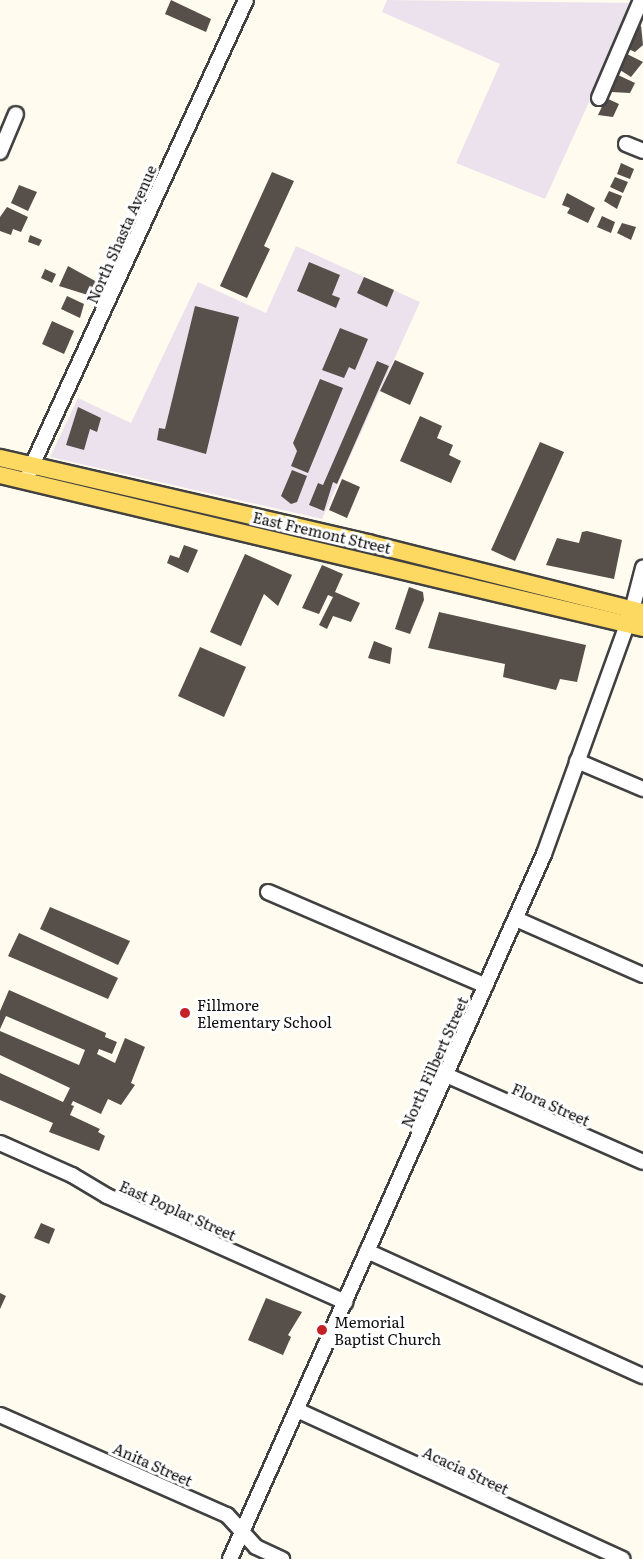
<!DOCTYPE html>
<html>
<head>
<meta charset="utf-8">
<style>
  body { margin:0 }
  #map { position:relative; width:643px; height:1559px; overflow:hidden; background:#fffcef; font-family:Literata,serif }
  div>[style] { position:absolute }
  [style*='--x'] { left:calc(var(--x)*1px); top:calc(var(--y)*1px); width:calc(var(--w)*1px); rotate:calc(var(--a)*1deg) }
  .industrial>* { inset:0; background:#ece2ed }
  .building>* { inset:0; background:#574f4a }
  .roads { filter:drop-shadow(2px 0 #414141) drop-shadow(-2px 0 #414141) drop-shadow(0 2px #414141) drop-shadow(0 -2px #414141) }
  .minor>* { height:14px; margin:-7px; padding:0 7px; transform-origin:7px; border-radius:7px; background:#fff }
  .major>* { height:16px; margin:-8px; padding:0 8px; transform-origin:8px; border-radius:8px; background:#fdd961 }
  .dots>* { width:16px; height:16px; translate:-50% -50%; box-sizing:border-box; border:3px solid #fff; border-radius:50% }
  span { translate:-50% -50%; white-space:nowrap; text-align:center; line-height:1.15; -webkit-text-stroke:6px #fff; paint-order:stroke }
  .street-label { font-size:15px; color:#0e0e0e }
  .poi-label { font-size:15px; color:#0e0e0e }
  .left { translate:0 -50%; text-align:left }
</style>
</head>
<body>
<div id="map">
  <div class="industrial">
    <div style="clip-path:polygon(387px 0,634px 3px,545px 199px,456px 163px,500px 64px,382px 12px)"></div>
    <div style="clip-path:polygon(296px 246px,420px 302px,322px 519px,50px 457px,78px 398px,131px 423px,198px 282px,266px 313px)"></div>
  </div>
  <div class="building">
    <div style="clip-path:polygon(171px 0,211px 19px,206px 32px,165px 14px)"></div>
    <div style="clip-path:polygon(641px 25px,643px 45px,635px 52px,626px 48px)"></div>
    <div style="clip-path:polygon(627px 54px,643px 62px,631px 77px,620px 70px)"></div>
    <div style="clip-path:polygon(618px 75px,635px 83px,630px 93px,611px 92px)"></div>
    <div style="clip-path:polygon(606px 98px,619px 104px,613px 117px,598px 115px)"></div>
    <div style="clip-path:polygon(621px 163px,634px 169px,630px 179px,617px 174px)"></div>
    <div style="clip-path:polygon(272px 172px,294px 181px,264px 246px,270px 249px,247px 298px,220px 286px)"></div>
    <div style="clip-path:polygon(615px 177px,628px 182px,623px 193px,610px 187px)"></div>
    <div style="clip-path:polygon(19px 185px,37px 192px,28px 211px,11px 203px)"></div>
    <div style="clip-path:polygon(609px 191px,622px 196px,617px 209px,604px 201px)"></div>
    <div style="clip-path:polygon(567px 193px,595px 208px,588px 223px,567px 213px,570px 208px,562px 205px)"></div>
    <div style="clip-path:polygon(7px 207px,28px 217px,21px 232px,13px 229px,11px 235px,0 231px,0 217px)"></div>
    <div style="clip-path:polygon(602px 216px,615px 222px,611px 233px,597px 227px)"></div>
    <div style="clip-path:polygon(622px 223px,636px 227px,631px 240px,617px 233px)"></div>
    <div style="clip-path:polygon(30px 235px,42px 240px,39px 246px,28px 242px)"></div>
    <div style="clip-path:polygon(309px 262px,340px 275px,332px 295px,340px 298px,336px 308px,297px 291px)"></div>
    <div style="clip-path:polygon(68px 266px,97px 282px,91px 296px,59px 286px)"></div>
    <div style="clip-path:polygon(45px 269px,56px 274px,52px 283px,41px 278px)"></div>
    <div style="clip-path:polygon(364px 277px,394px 290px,387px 307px,357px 293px)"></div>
    <div style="clip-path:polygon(67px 296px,84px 304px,80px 318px,61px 309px)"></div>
    <div style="clip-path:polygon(195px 306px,239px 317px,206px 454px,157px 440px,159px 428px,165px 429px)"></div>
    <div style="clip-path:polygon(52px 321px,74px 331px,64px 354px,42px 344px)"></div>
    <div style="clip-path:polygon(340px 328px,368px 339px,355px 370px,349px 367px,344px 378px,322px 370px)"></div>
    <div style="clip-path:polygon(395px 360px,424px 373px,410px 405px,380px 391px)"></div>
    <div style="clip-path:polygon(377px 361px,389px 366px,337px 484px,333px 482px,324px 511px,309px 505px,318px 483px,323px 485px)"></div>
    <div style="clip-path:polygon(320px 379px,343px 388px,308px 473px,291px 466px,297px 451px,293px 443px)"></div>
    <div style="clip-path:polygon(78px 407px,101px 418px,97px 432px,90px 429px,84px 450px,66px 445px)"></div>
    <div style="clip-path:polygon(420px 416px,442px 426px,437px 438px,453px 445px,449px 455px,461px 461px,451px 483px,400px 461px)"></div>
    <div style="clip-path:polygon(540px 442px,564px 452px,515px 561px,491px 550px)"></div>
    <div style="clip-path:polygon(292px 470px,307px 476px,297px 502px,291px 504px,281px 496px)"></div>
    <div style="clip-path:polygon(342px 479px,360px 487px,347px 518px,329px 510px)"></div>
    <div style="clip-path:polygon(587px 531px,622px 540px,614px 579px,546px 565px,557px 538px,579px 543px,582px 532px)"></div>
    <div style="clip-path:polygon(184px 545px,198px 550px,188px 573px,167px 563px,170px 555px,179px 558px)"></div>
    <div style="clip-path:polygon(245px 554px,292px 575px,278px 606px,264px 594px,241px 646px,210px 632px)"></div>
    <div style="clip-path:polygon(322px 565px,343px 574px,335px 592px,360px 603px,351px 622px,333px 616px,327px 629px,319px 625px,333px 597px,328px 595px,319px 614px,302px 608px)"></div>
    <div style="clip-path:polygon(409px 587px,423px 592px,424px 600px,410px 634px,395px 629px)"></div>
    <div style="clip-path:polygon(439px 612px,586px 645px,577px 682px,560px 679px,556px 690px,503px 677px,505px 664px,428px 648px)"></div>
    <div style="clip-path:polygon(374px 641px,392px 648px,390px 664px,368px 658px)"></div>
    <div style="clip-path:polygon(200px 647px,246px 667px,224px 717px,178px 696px)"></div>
    <div style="clip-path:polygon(50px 907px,130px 941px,118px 965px,40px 929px)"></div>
    <div style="clip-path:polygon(19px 933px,118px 978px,108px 999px,8px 956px)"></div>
    <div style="clip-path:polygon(9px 990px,106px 1033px,105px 1037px,117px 1042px,112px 1054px,99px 1049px,97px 1054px,115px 1063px,125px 1038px,145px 1047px,131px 1083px,135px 1085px,121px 1105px,108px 1099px,101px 1114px,73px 1101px,71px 1105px,74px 1106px,70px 1115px,100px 1129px,98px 1132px,105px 1136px,99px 1151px,49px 1132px,53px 1123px,0 1100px,0 1073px,63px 1102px,70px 1088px,0 1055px,0 1031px,79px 1065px,85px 1050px,6px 1016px,0 1029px,0 1011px)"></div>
    <div style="clip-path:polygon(41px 1223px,55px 1229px,49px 1244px,34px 1238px)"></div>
    <div style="clip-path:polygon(0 1293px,6px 1296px,0 1309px)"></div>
    <div style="clip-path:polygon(266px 1298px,302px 1312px,288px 1335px,291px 1337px,283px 1355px,248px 1340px)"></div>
  </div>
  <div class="roads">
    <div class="minor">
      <div style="--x:599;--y:98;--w:107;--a:-66.8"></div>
      <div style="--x:626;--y:144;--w:18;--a:22"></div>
      <div style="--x:0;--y:152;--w:41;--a:-67.2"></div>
      <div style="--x:29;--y:472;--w:519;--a:-65.31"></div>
      <div style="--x:577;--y:761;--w:72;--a:23"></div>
      <div style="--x:268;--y:892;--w:237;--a:23.3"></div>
      <div style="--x:516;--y:919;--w:139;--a:23.8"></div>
      <div style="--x:446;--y:1075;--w:215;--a:23.8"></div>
      <div style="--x:0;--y:1143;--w:79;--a:24"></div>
      <div style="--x:72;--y:1175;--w:41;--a:31"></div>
      <div style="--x:107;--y:1196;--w:261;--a:24"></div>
      <div style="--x:367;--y:1251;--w:303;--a:24.4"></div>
      <div style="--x:297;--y:1410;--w:358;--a:24.6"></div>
      <div style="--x:0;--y:1415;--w:248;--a:23.8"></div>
      <div style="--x:227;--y:1515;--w:43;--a:47.8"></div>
      <div style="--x:256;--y:1547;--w:29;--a:25"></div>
      <div style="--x:230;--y:1559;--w:772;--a:-65.99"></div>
      <div style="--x:544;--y:854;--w:255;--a:-70.1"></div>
      <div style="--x:631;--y:614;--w:48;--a:-75.4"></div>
    </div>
    <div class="major">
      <div style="--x:0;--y:458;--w:378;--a:13"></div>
      <div style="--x:368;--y:543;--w:284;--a:14.1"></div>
      <div style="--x:0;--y:475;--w:661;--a:13.38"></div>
    </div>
  </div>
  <div class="dots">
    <div style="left:185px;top:1013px;background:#c42126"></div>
    <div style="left:322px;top:1330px;background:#c42126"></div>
  </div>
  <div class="street-label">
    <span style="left:121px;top:234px;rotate:-66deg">North Shasta Avenue</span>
    <span style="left:322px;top:532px;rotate:13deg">East Fremont Street</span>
    <span style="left:434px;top:1062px;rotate:-66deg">North Filbert Street</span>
    <span style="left:551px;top:1104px;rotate:24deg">Flora Street</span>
    <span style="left:178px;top:1210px;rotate:24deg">East Poplar Street</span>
    <span style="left:153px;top:1464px;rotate:24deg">Anita Street</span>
    <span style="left:466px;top:1470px;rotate:25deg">Acacia Street</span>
  </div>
  <div class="poi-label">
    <span class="left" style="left:197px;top:1013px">Fillmore<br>Elementary School</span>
    <span class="left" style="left:334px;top:1330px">Memorial<br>Baptist Church</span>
  </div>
</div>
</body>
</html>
